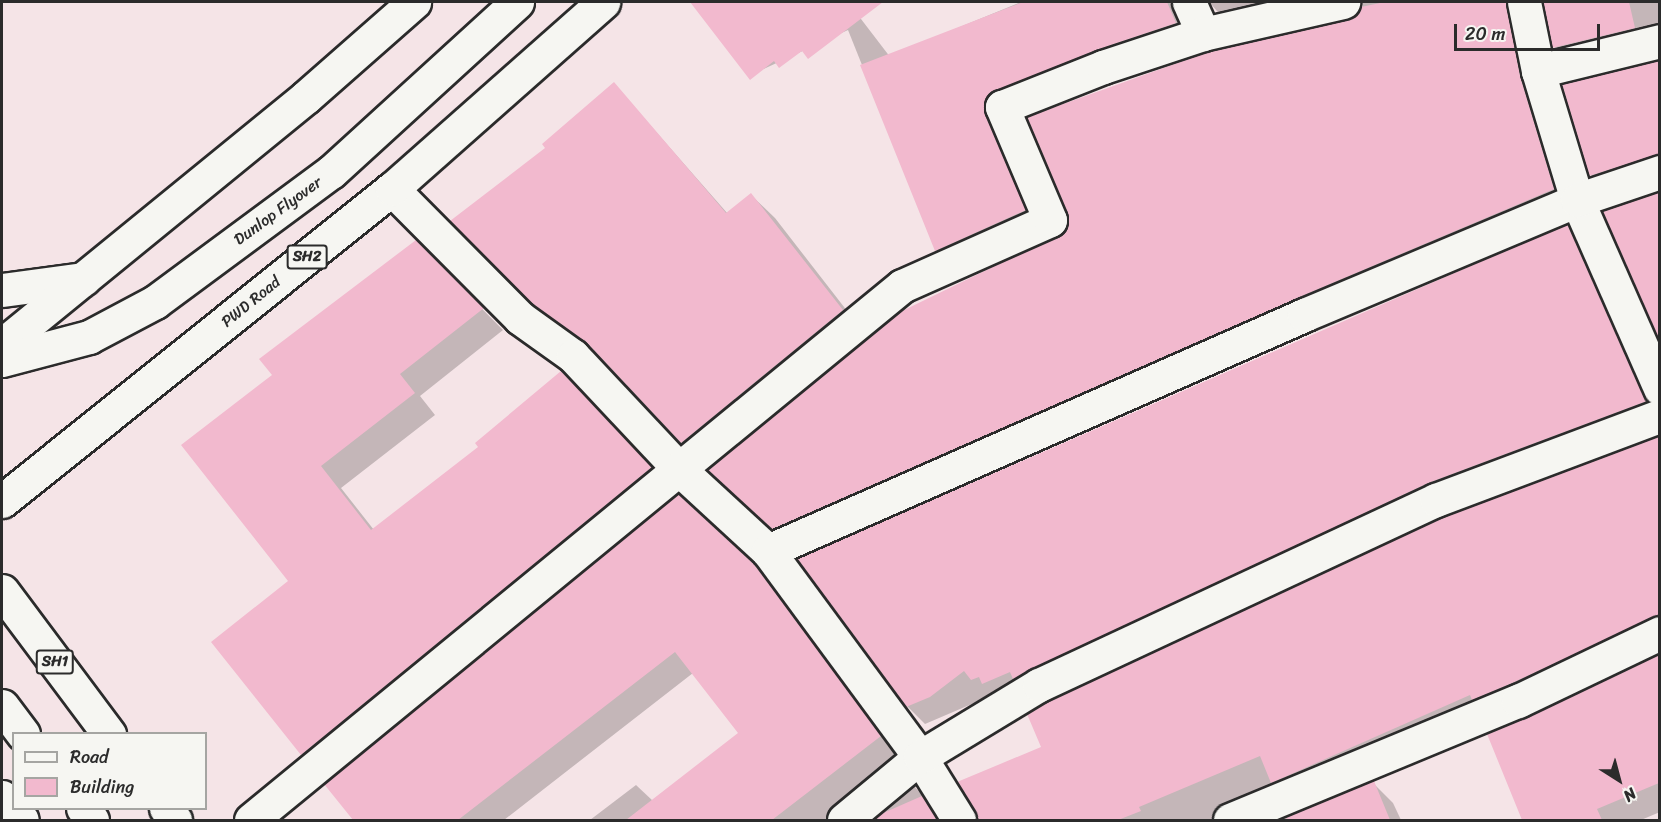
<!DOCTYPE html>
<html>
<head>
<meta charset="utf-8">
<style>
  body { margin:0 }
  #map { position:relative; width:1661px; height:822px; overflow:hidden; background:#f5e4e7; font-family:Sriracha,sans-serif }
  div>[style] { position:absolute }
  [style*='--x'] { left:calc(var(--x)*1px); top:calc(var(--y)*1px); width:calc(var(--w)*1px); rotate:calc(var(--a)*1deg) }
  .shadow>* { inset:0; background:#0003 }
  .building>* { inset:0; background:#f2b9ce }
  .roads { filter:drop-shadow(2px 0 #2b2b2b) drop-shadow(-2px 0 #2b2b2b) drop-shadow(0 2px #2b2b2b) drop-shadow(0 -2px #2b2b2b) }
  .minor>* { height:33px; margin:-16.5px; padding:0 16.5px; transform-origin:16.5px; border-radius:16.5px; background:#f6f6f2 }
  .major>* { height:33px; margin:-16.5px; padding:0 16.5px; transform-origin:16.5px; border-radius:16.5px; background:#f6f6f2 }
  span { translate:-50% -50%; white-space:nowrap; text-align:center; line-height:1.15; -webkit-text-stroke:4.5px #f6f6f2; paint-order:stroke }
  .shield-label span { padding:2px 4px; background:#f6f6f2; border:2px solid; border-radius:4px; -webkit-text-stroke-width:0 }
  .shield-label { font-size:15px; color:#2b2b2b; font-weight:700 }
  .street-label { font-size:16px; color:#2b2b2b }
  .frame { position:absolute; inset:0; border:3px solid #2b2b2b; pointer-events:none }
  .legend { position:absolute; left:12px; top:732px; width:195px; height:78px; box-sizing:border-box; background:#f6f6f2; border:2px solid #a5a5a2; margin:0; padding:8px 10px; list-style:none; font-size:18px; color:#2b2b2b }
  .legend li { display:flex; align-items:center; gap:12px; height:30px }
  .legend b { width:30px; border:2px solid #a5a5a2 }
  .north { position:absolute; left:1589px; top:750px; width:60px; height:60px; -webkit-text-stroke:4px #f6f6f2; paint-order:stroke; rotate:144deg; font-size:16px; font-weight:700; line-height:24px; text-align:center; color:#2b2b2b }
  .north::after { content:''; display:block; margin:auto; width:21px; height:27px; background:#2b2b2b; clip-path:polygon(50% 0,100% 100%,50% 72%,0 100%) }
  .scale { position:absolute; left:1454px; top:24px; width:146px; height:27px; box-sizing:border-box; border:3px solid #2b2b2b; border-top:0; padding-left:8px; font-size:18px; line-height:21px; white-space:nowrap; color:#2b2b2b; -webkit-text-stroke:4px #f6f6f2; paint-order:stroke }
</style>
</head>
<body>
<div id="map">
  <div class="shadow">
    <div style="clip-path:polygon(715px 2px,848px 2px,1008px 211px,943px 34px,1021px 2px,1357px 2px,1233px 30px,1211px 4px,1200px 2px,1195px 41px,1013px 108px,1043px 229px,954px 268px,936px 250px,848px 30px,753px 74px,701px 13px)"></div>
    <div style="clip-path:polygon(1360px 2px,1539px 2px,1571px 207px,791px 546px,728px 488px,1348px 22px,1363px 7px)"></div>
    <div style="clip-path:polygon(1544px 2px,1660px 2px,1660px 44px,1572px 66px,1554px 47px)"></div>
    <div style="clip-path:polygon(1660px 62px,1660px 176px,1609px 193px,1591px 175px,1564px 86px)"></div>
    <div style="clip-path:polygon(614px 84px,728px 214px,751px 195px,775px 218px,865px 334px,705px 466px,607px 363px,557px 327px,453px 221px,547px 148px)"></div>
    <div style="clip-path:polygon(1660px 193px,1660px 337px,1604px 212px)"></div>
    <div style="clip-path:polygon(1567px 226px,1585px 244px,1660px 410px,925px 724px,907px 706px)"></div>
    <div style="clip-path:polygon(416px 242px,503px 330px,420px 396px,435px 415px,341px 488px,374px 530px,582px 394px,671px 489px,323px 774px,302px 754px,274px 375px)"></div>
    <div style="clip-path:polygon(1648px 442px,1660px 453px,1660px 642px,1247px 820px,978px 820px,1042px 748px)"></div>
    <div style="clip-path:polygon(753px 565px,774px 585px,913px 774px,860px 820px,590px 820px,636px 785px,653px 801px,740px 733px,693px 673px,504px 820px,355px 820px,326px 784px)"></div>
    <div style="clip-path:polygon(1660px 655px,1660px 812px,1641px 820px,1524px 820px,1489px 735px)"></div>
    <div style="clip-path:polygon(1373px 783px,1393px 803px,1401px 820px,1282px 820px)"></div>
    <div style="clip-path:polygon(915px 787px,943px 820px,875px 820px)"></div>
  </div>
  <div class="building">
    <div style="clip-path:polygon(690px 2px,883px 2px,808px 59px,802px 51px,779px 68px,774px 61px,750px 80px)"></div>
    <div style="clip-path:polygon(1023px 2px,1167px 2px,1176px 23px,1096px 50px,988px 95px,985px 114px,1026px 210px,935px 251px,860px 65px)"></div>
    <div style="clip-path:polygon(1385px 2px,1506px 2px,1520px 76px,1554px 189px,1297px 298px,772px 529px,708px 470px,898px 313px,1065px 232px,1067px 213px,1027px 117px,1208px 52px,1347px 20px,1361px 7px)"></div>
    <div style="clip-path:polygon(1543px 2px,1629px 2px,1635px 28px,1552px 48px)"></div>
    <div style="clip-path:polygon(1659px 60px,1659px 154px,1589px 176px,1562px 84px)"></div>
    <div style="clip-path:polygon(614px 82px,726px 213px,751px 193px,843px 310px,681px 443px,587px 343px,532px 304px,450px 221px,545px 148px,542px 144px)"></div>
    <div style="clip-path:polygon(1659px 192px,1659px 340px,1602px 211px)"></div>
    <div style="clip-path:polygon(1567px 224px,1647px 401px,1428px 483px,1013px 679px,1010px 672px,982px 684px,979px 677px,971px 680px,964px 671px,930px 697px,906px 707px,797px 559px)"></div>
    <div style="clip-path:polygon(416px 240px,484px 308px,400px 374px,415px 393px,321px 466px,371px 530px,478px 447px,475px 443px,561px 371px,652px 467px,301px 755px,211px 642px,288px 581px,181px 445px,272px 375px,259px 359px)"></div>
    <div style="clip-path:polygon(1659px 436px,1659px 615px,1510px 684px,1472px 700px,1470px 695px,1271px 783px,1260px 756px,1139px 807px,1141px 811px,1118px 820px,978px 820px,957px 782px,1041px 747px,1027px 714px,1048px 702px,1443px 517px)"></div>
    <div style="clip-path:polygon(678px 494px,754px 564px,881px 736px,772px 820px,626px 820px,738px 733px,675px 652px,458px 820px,353px 820px,324px 784px)"></div>
    <div style="clip-path:polygon(1659px 654px,1659px 783px,1597px 809px,1602px 820px,1522px 820px,1487px 734px)"></div>
    <div style="clip-path:polygon(1374px 781px,1390px 820px,1287px 820px,1286px 817px)"></div>
    <div style="clip-path:polygon(922px 796px,937px 820px,873px 820px,881px 814px)"></div>
  </div>
  <div class="roads">
    <div class="minor">
      <div style="--x:1189;--y:2;--w:35;--a:66"></div>
      <div style="--x:1524;--y:2;--w:70;--a:78.5"></div>
      <div style="--x:1538;--y:71;--w:135;--a:73.2"></div>
      <div style="--x:1577;--y:200;--w:206;--a:66.2"></div>
      <div style="--x:1538;--y:71;--w:126;--a:-13.8"></div>
      <div style="--x:392;--y:189;--w:182;--a:45.2"></div>
      <div style="--x:520;--y:318;--w:65;--a:35.6"></div>
      <div style="--x:573;--y:356;--w:155;--a:46.8"></div>
      <div style="--x:679;--y:469;--w:121;--a:42.7"></div>
      <div style="--x:768;--y:551;--w:256;--a:53.6"></div>
      <div style="--x:920;--y:757;--w:74;--a:58.2"></div>
      <div style="--x:2;--y:290;--w:82;--a:-7.7"></div>
      <div style="--x:768;--y:551;--w:586;--a:-23.76"></div>
      <div style="--x:1304;--y:315;--w:296;--a:-22.8"></div>
      <div style="--x:1577;--y:200;--w:88;--a:-18.6"></div>
      <div style="--x:2;--y:797;--w:30;--a:49"></div>
      <div style="--x:251;--y:820;--w:842;--a:-39.36"></div>
      <div style="--x:902;--y:286;--w:162;--a:-24"></div>
      <div style="--x:1050;--y:220;--w:123;--a:-113"></div>
      <div style="--x:1002;--y:107;--w:109;--a:-21.6"></div>
      <div style="--x:1103;--y:67;--w:105;--a:-18.3"></div>
      <div style="--x:1203;--y:34;--w:144;--a:-12.9"></div>
      <div style="--x:844;--y:820;--w:99;--a:-39.7"></div>
      <div style="--x:920;--y:757;--w:139;--a:-31.2"></div>
      <div style="--x:1039;--y:685;--w:438;--a:-25"></div>
      <div style="--x:1436;--y:500;--w:239;--a:-20.6"></div>
      <div style="--x:1230;--y:820;--w:312;--a:-22.5"></div>
      <div style="--x:1518;--y:701;--w:157;--a:-25.6"></div>
    </div>
    <div class="major">
      <div style="--x:2;--y:345;--w:392;--a:-39.2"></div>
      <div style="--x:306;--y:97;--w:144;--a:-41.3"></div>
      <div style="--x:2;--y:360;--w:90;--a:-14.8"></div>
      <div style="--x:89;--y:337;--w:75;--a:-27.9"></div>
      <div style="--x:155;--y:302;--w:219;--a:-36.5"></div>
      <div style="--x:331;--y:172;--w:252;--a:-42.4"></div>
      <div style="--x:2;--y:501;--w:499;--a:-38.7"></div>
      <div style="--x:392;--y:189;--w:282;--a:-41.5"></div>
      <div style="--x:2;--y:591;--w:179;--a:53.2"></div>
      <div style="--x:2;--y:706;--w:35;--a:53"></div>
      <div style="--x:83;--y:808;--w:15;--a:53"></div>
      <div style="--x:166;--y:808;--w:15;--a:53"></div>
    </div>
  </div>
  <div class="shield-label">
    <span style="left:307px;top:257px">SH2</span>
    <span style="left:55px;top:662px">SH1</span>
  </div>
  <div class="street-label">
    <span style="left:278px;top:211px;rotate:-36deg">Dunlop Flyover</span>
    <span style="left:251px;top:302px;rotate:-39deg">PWD Road</span>
  </div>
  <div class="frame"></div>
  <ul class="legend">
  <li><b style="height:8px;background:#f6f6f2"></b>Road</li>
  <li><b style="height:16px;background:#f2b9ce"></b>Building</li>
  </ul>
  <div class="north">N</div>
  <div class="scale">20 m</div>
</div>
</body>
</html>
